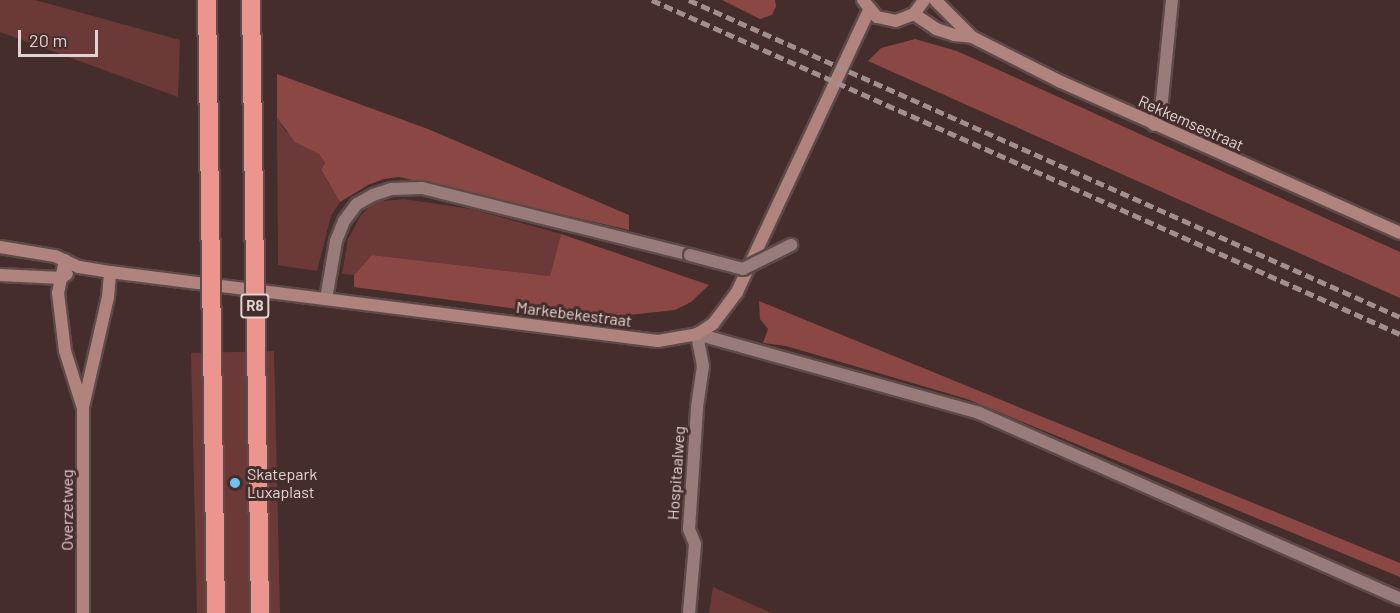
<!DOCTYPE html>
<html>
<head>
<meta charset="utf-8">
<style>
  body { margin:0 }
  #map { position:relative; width:1400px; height:613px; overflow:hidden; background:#442d2b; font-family:Barlow,sans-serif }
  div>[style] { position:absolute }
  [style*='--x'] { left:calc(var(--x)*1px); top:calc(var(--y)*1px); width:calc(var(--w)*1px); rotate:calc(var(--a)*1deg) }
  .green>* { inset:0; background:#6b3a38 }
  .forest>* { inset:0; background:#8b4744 }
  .roads { filter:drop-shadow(2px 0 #5e4a48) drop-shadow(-2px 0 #5e4a48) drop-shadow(0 2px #5e4a48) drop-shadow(0 -2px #5e4a48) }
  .lane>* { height:12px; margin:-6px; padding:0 6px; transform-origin:6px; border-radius:6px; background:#987c79 }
  .street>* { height:12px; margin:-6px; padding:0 6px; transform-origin:6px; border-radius:6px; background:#987c79 }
  .secondary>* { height:12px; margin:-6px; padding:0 6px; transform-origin:6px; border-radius:6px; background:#b1837f }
  .rail>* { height:4.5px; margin-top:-2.25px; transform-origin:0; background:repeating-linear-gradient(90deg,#a18e8d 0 9px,transparent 0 13.5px) }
  .bridges { filter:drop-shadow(2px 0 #5e4a48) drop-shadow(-2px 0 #5e4a48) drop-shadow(0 2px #5e4a48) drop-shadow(0 -2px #5e4a48) }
  .lane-bridge>* { height:12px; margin:-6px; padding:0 6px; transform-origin:6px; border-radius:6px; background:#987c79 }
  .highway-bridge>* { height:18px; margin:-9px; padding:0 9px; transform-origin:9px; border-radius:9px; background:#ec948e }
  .dots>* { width:16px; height:16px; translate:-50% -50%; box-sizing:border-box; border:3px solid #442d2b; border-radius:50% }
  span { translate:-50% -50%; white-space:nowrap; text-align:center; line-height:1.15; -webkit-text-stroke:6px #442d2b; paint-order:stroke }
  .shield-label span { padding:2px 4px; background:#442d2b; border:2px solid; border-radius:4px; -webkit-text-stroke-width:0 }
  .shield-label { font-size:15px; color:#e2d2d1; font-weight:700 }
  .street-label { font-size:16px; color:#e2d2d1 }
  .poi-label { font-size:16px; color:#e2d2d1 }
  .left { translate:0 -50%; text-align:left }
  .scale { position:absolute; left:18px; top:30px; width:80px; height:27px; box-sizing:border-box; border:3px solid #e2d2d1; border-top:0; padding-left:8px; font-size:18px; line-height:21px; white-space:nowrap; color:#e2d2d1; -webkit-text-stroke:4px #442d2b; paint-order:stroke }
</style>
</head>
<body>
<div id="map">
  <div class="green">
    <div style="clip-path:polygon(0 0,35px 0,180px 40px,178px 97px,0 32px)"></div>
    <div style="clip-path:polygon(277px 118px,285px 131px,319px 154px,325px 163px,321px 171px,340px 202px,331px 216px,317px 271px,278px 265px)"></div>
    <div style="clip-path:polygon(404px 199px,471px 209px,561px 234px,550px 276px,372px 255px,354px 275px,342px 274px,348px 239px,361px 215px,374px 202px)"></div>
    <div style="clip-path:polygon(274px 351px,280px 613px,197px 613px,191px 353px)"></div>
    <div style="clip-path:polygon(713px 587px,771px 613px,709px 613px)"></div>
  </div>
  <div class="forest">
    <div style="clip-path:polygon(722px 0,775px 0,776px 6px,772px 15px,760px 19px)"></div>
    <div style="clip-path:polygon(915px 39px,957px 51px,1400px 252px,1400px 298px,868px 61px,881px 48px)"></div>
    <div style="clip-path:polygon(277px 74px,428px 129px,629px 215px,629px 230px,399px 177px,384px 179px,368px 185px,340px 202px,321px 170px,325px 163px,319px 154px,295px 142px,277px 118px)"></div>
    <div style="clip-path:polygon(561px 234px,709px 285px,691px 302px,675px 310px,591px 319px,354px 287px,354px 275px,372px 255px,550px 276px)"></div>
    <div style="clip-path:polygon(759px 301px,1400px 563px,1400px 577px,967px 399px,786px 346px,763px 343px,768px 329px,760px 319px)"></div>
  </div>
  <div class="roads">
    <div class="lane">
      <div style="--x:1154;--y:125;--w:26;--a:-72"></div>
      <div style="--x:1162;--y:100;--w:100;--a:-84.3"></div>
      <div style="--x:326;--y:299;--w:59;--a:-80.2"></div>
      <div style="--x:336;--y:241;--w:22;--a:-68"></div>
      <div style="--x:344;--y:221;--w:21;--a:-53"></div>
      <div style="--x:357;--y:204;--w:18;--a:-29"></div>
      <div style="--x:373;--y:195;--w:20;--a:-18"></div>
      <div style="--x:392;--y:189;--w:30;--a:-2"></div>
      <div style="--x:422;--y:188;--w:276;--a:14"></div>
      <div style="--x:697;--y:334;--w:293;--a:15.6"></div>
      <div style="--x:979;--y:413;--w:460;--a:23.8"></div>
    </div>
    <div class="street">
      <div style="--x:689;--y:613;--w:69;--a:-85"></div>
      <div style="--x:695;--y:544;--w:16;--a:-112"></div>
      <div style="--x:689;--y:529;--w:122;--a:-86.2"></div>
      <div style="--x:697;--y:407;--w:41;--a:-81.7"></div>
      <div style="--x:703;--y:366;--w:33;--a:-101"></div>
    </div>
    <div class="secondary">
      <div style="--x:863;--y:0;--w:22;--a:51"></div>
      <div style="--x:877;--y:17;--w:19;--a:12"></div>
      <div style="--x:896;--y:21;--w:19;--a:-21"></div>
      <div style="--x:914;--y:14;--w:17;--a:-54"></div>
      <div style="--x:935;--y:0;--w:52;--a:45"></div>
      <div style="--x:972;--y:37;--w:100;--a:26.8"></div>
      <div style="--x:1061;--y:82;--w:371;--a:24"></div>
      <div style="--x:914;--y:14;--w:27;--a:34"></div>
      <div style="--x:936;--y:29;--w:19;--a:18"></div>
      <div style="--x:954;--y:35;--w:18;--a:6"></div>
      <div style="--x:0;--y:247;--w:56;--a:9.3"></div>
      <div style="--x:55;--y:256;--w:26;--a:25"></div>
      <div style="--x:79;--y:267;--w:31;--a:9"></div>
      <div style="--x:110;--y:272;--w:552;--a:7.18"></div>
      <div style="--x:658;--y:341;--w:40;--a:-10"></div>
      <div style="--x:697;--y:334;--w:19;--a:-32"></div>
      <div style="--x:713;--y:324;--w:40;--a:-53"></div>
      <div style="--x:737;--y:292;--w:311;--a:-64.9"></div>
      <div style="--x:65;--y:260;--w:34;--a:102"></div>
      <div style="--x:58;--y:293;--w:58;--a:83.1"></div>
      <div style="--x:65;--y:351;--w:57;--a:72.5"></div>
      <div style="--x:0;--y:275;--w:61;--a:2.8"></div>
      <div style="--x:61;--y:278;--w:7;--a:-34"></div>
      <div style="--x:83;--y:613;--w:206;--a:-90"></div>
      <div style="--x:83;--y:407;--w:113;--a:-77.2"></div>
      <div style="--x:108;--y:297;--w:25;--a:-85"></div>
    </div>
  </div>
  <div class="rail">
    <div style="--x:652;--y:0;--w:819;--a:24.06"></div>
    <div style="--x:689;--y:0;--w:778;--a:24.03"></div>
  </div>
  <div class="bridges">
    <div class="lane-bridge">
      <div style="--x:690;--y:255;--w:55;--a:14.8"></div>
      <div style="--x:743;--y:269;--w:54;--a:-26.6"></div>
    </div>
    <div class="highway-bridge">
      <div style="--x:207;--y:0;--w:613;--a:89.16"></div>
      <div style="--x:251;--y:0;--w:613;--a:89.16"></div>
    </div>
  </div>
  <div class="dots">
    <div style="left:235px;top:483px;background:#6bc3f2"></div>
  </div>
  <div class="shield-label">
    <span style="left:255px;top:306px">R8</span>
  </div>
  <div class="street-label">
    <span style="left:1191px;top:123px;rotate:24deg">Rekkemsestraat</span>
    <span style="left:574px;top:314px;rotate:7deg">Markebekestraat</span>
    <span style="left:676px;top:473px;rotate:-86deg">Hospitaalweg</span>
    <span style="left:67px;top:510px;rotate:-90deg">Overzetweg</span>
  </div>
  <div class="poi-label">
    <span class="left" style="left:247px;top:483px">Skatepark<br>Luxaplast</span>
  </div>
  <div class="scale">20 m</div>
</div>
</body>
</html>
